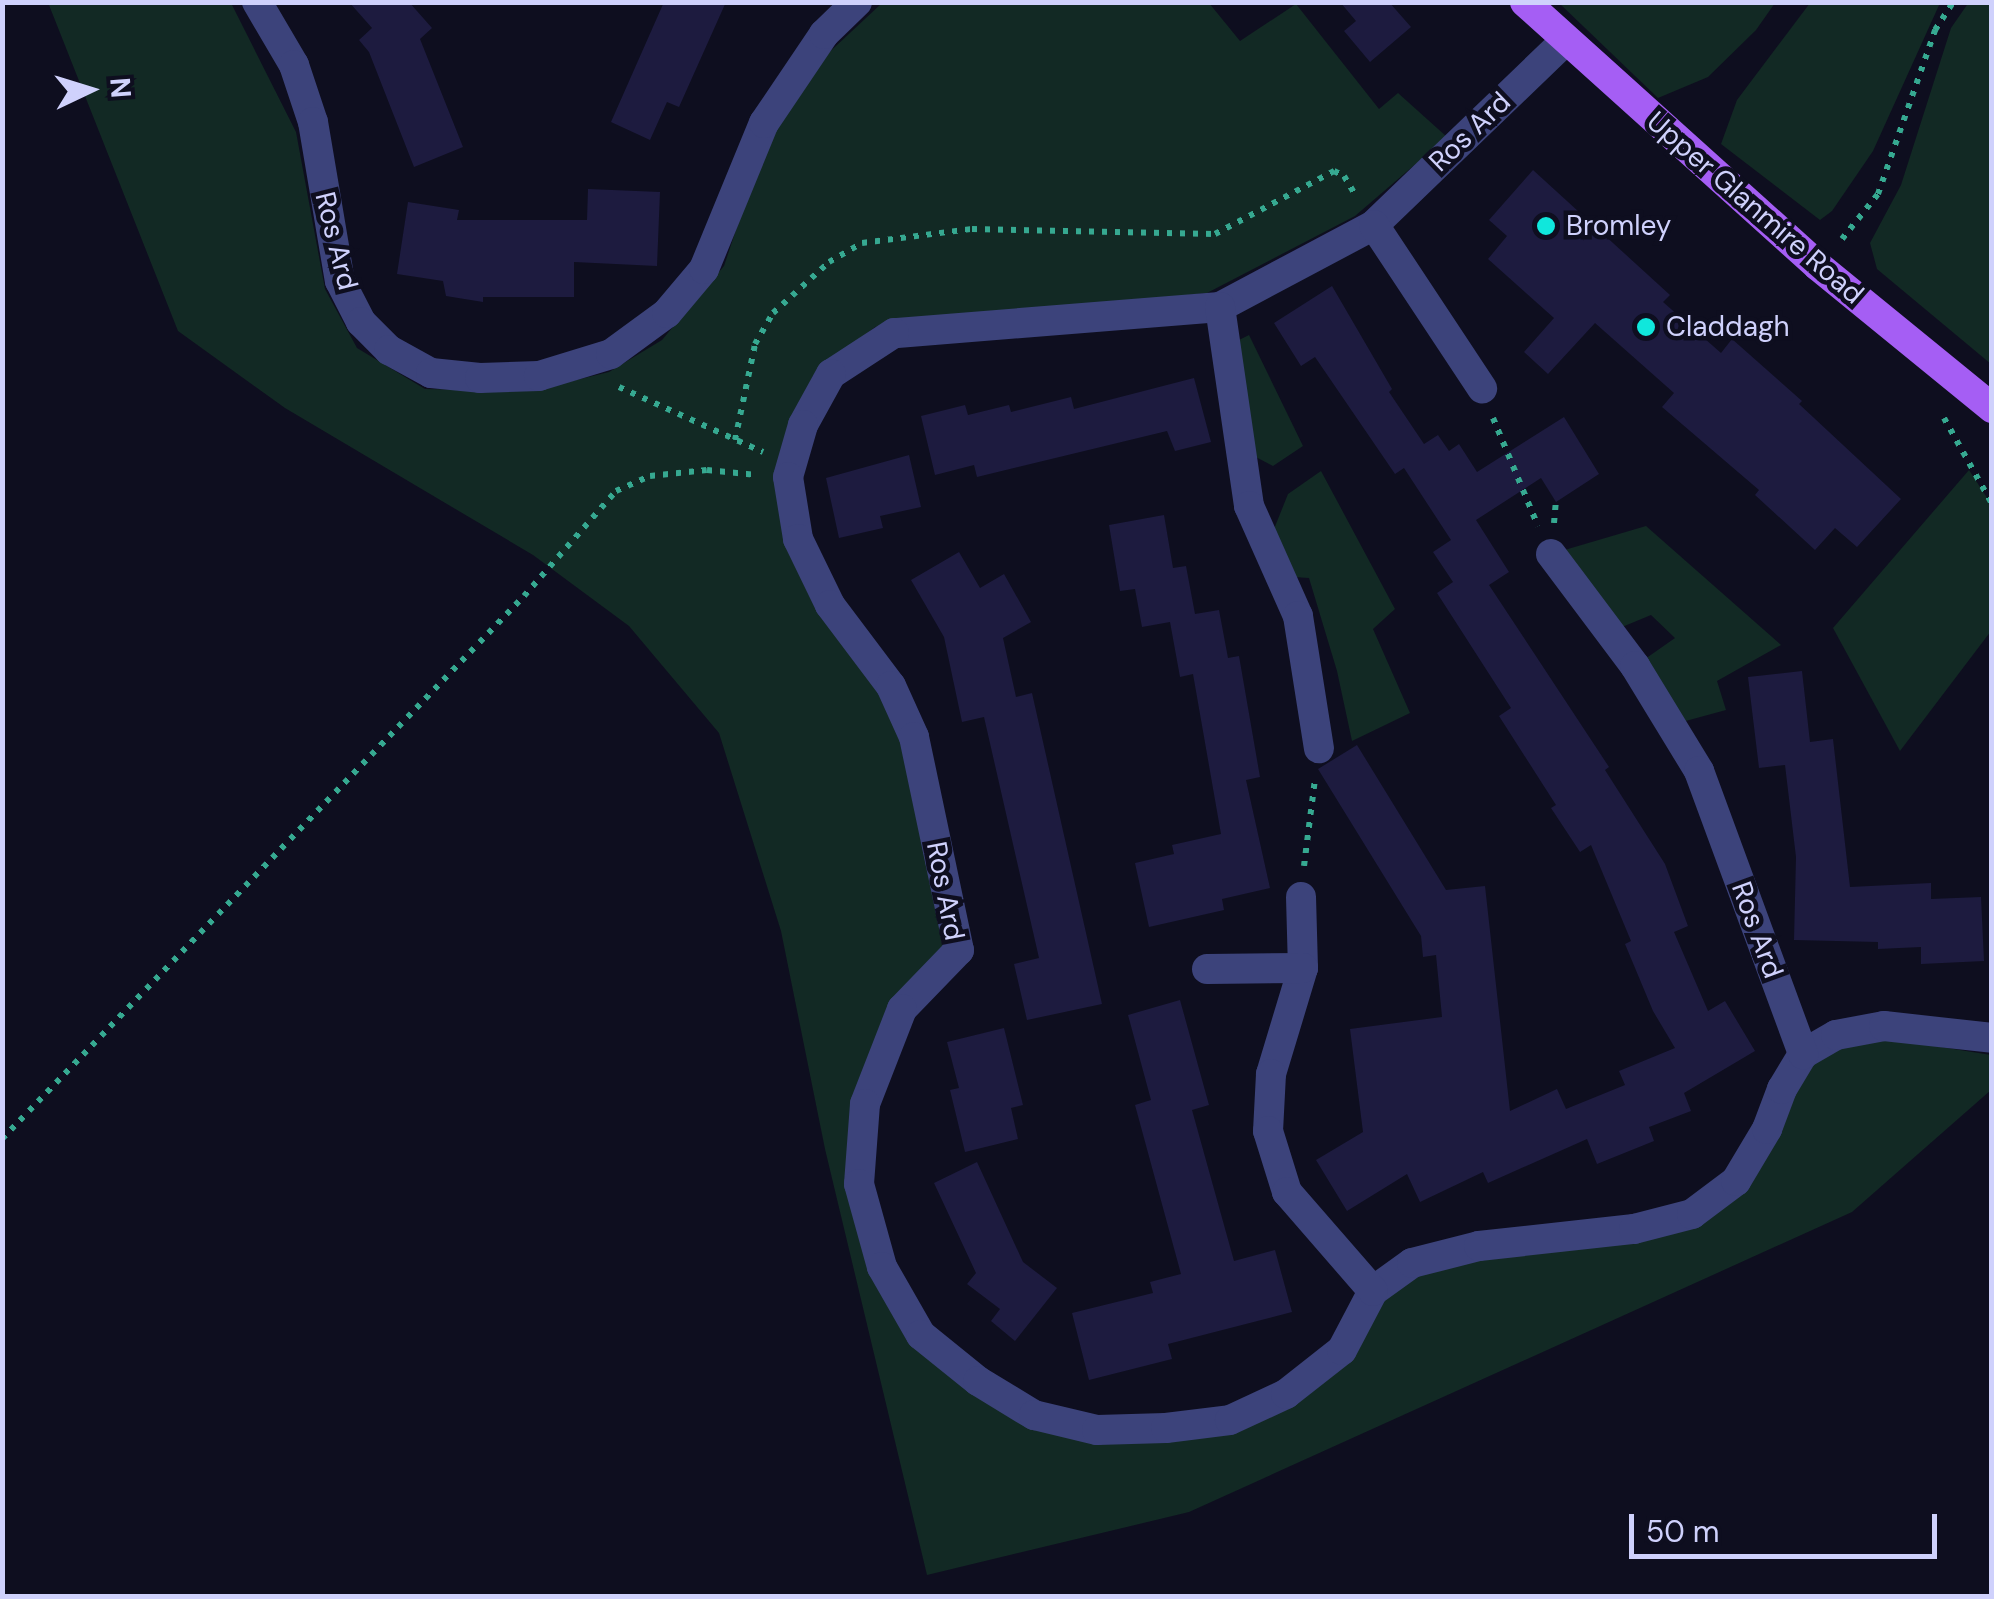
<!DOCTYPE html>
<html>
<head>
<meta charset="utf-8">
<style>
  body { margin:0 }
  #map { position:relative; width:1994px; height:1599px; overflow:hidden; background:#0e0e1f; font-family:"DM Sans",sans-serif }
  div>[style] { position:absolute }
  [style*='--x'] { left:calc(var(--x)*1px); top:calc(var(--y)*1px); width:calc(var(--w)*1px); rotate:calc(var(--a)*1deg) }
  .green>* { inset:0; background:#122924 }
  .building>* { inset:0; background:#1d1b3f }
  .path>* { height:6px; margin-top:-3px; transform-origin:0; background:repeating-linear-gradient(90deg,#36a991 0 5px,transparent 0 13px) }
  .minor>* { height:30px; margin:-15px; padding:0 15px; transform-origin:15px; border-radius:15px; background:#3c437b }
  .major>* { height:30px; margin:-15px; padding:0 15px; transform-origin:15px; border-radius:15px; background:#a55ef4 }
  .dots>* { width:28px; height:28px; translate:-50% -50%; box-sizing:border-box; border:5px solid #0e0e1f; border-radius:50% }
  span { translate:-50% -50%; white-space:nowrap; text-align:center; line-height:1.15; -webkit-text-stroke:9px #0e0e1f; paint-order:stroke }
  .street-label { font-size:28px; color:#cfd1fc }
  .poi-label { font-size:28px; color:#cfd1fc }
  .left { translate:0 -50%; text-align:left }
  .frame { position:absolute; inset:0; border:5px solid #cfd1fc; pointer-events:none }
  .north { position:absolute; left:40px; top:40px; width:100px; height:100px; -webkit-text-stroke:8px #0e0e1f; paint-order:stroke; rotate:86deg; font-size:28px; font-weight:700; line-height:40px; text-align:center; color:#cfd1fc }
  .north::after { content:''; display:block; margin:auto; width:35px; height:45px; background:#cfd1fc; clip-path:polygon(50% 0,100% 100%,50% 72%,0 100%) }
  .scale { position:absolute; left:1629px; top:1514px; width:308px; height:45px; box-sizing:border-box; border:5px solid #cfd1fc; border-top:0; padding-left:12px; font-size:30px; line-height:35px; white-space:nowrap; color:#cfd1fc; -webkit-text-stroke:8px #0e0e1f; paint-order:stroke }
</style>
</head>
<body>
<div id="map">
  <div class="green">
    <div style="clip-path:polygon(57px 2px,231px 3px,296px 132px,325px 289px,357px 348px,425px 389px,531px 391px,609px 372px,662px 340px,724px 266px,765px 143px,821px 60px,882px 3px,1209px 3px,1240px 41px,1296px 4px,1379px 109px,1398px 93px,1447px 137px,1355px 216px,1207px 293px,875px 327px,813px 376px,779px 466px,798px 539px,914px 737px,959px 950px,891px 1031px,859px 1184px,921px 1335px,1033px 1415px,1176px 1432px,1295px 1388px,1412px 1263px,1686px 1216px,1736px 1181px,1812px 1065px,1843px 1047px,1885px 1038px,1991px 1055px,1991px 1090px,1852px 1212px,1189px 1512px,927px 1575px,825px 1149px,781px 931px,719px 733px,629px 626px,533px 555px,285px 408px,178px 331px,49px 5px)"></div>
    <div style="clip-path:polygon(1969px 2px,1991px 3px,1991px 364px,1877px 269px,1870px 243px,1901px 185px,1951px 28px)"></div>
    <div style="clip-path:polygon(1559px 3px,1775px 3px,1756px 30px,1708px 77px,1658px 98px)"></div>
    <div style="clip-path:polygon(1810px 3px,1940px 3px,1873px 151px,1832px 211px,1820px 220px,1721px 144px,1737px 100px)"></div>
    <div style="clip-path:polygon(1249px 335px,1303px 446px,1273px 466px,1252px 455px,1237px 341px)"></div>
    <div style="clip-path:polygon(1969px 470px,1991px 504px,1991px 631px,1900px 751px,1833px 628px)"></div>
    <div style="clip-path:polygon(1321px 471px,1395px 609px,1373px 629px,1410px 713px,1352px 741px,1337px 671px,1309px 578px,1294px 577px,1272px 534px,1288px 494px)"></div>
    <div style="clip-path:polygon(1646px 526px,1781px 645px,1717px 681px,1726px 710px,1671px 725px,1635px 666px,1675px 638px,1651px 615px,1610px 632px,1551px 554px)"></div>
  </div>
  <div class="building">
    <div style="clip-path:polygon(349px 2px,409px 2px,432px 28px,420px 39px,463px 147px,414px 167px,369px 52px,359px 40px,372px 28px)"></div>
    <div style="clip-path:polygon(664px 2px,726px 2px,679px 107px,667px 102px,650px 140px,611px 122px)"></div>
    <div style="clip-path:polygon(1340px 2px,1389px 2px,1411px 27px,1370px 62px,1344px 31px,1356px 21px)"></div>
    <div style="clip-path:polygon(1533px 170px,1670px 295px,1663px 302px,1721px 353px,1732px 339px,1802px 401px,1799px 404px,1901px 499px,1857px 547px,1835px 528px,1815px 550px,1755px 495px,1759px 490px,1662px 407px,1674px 393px,1595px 323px,1548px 374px,1524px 352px,1554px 318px,1488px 259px,1507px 236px,1489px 220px)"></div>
    <div style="clip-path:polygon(588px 189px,660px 192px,657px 266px,574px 262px,574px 297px,483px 297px,483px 302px,446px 296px,443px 281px,397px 274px,408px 202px,459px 210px,457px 220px,587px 220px)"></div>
    <div style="clip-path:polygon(1332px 286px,1392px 389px,1389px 392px,1424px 444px,1438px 435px,1449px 451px,1459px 444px,1477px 472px,1564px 417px,1599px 474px,1556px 502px,1541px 478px,1476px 520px,1509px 572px,1489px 585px,1609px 767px,1605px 770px,1665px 864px,1688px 926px,1674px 932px,1708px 1011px,1725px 1001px,1755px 1051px,1684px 1093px,1691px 1111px,1649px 1127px,1654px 1141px,1597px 1164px,1587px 1139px,1488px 1183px,1483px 1172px,1420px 1202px,1407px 1174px,1347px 1211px,1316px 1160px,1363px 1132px,1350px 1029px,1442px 1017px,1436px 955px,1423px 957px,1421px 936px,1318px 769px,1357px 745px,1446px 890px,1485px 886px,1510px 1111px,1557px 1089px,1566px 1109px,1625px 1085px,1619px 1071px,1675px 1048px,1653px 1011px,1625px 944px,1631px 941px,1591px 845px,1580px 852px,1551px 808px,1556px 805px,1499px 716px,1511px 708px,1437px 593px,1453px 582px,1433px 552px,1451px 540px,1404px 468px,1395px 474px,1315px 357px,1301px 366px,1274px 323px)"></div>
    <div style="clip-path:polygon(1194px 378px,1211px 442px,1175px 451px,1167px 431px,977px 477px,974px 465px,935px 475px,921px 416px,965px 405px,968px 415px,1009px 405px,1011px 412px,1071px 397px,1074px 409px)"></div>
    <div style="clip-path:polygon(909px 455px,921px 507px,880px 516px,883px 528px,839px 538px,826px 478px)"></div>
    <div style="clip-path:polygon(1164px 515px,1173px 568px,1186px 566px,1195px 614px,1219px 610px,1228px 658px,1239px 656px,1260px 777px,1246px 780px,1270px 888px,1222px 899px,1224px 910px,1149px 927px,1135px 863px,1174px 854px,1172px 845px,1221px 834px,1193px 674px,1180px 677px,1170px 622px,1142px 627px,1135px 589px,1120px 591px,1109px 525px)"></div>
    <div style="clip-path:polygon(959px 552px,980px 588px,1004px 574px,1031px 622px,1003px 638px,1016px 697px,1032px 693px,1102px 1004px,1027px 1020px,1014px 964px,1039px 958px,984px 717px,962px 722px,944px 637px,911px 580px)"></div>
    <div style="clip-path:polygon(1802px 671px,1810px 742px,1833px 739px,1850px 887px,1931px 883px,1931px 899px,1981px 897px,1984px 961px,1921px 964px,1921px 947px,1878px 949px,1878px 942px,1794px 940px,1796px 857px,1785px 765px,1759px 768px,1748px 677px)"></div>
    <div style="clip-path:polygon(1180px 1000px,1209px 1105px,1192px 1110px,1234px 1261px,1275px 1250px,1292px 1312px,1168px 1344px,1172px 1359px,1089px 1380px,1072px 1313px,1153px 1293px,1150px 1282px,1181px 1274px,1135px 1105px,1151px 1100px,1128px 1015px)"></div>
    <div style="clip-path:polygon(1004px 1028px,1023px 1105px,1011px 1108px,1018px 1139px,965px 1152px,950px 1090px,959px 1088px,947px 1042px)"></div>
    <div style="clip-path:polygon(977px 1162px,1023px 1262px,1057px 1288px,1015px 1341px,991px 1321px,1000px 1309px,967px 1284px,976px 1273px,934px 1183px)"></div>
  </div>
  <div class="path">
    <div style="--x:1842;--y:239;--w:58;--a:-51.3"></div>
    <div style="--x:1878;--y:194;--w:174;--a:-70.8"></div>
    <div style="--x:1935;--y:30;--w:33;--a:-57"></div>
    <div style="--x:619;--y:387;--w:158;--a:24.3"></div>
    <div style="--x:1493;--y:418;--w:117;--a:67.4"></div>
    <div style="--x:1944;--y:418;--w:98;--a:60.8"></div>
    <div style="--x:735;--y:440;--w:98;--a:-78.2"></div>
    <div style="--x:755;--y:344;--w:36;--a:-60"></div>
    <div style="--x:773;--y:313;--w:76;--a:-42.3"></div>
    <div style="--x:829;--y:262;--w:38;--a:-30"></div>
    <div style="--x:862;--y:243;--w:111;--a:-7.3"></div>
    <div style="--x:972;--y:229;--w:243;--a:1.2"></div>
    <div style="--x:1215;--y:234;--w:135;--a:-27.9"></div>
    <div style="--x:1334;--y:171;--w:11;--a:27"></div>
    <div style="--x:1344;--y:176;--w:21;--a:59"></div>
    <div style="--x:1554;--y:523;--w:21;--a:-85"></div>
    <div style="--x:1304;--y:866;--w:88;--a:-82.8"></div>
    <div style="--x:2;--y:1139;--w:753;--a:-46.13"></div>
    <div style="--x:524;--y:596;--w:140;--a:-48.8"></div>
    <div style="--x:616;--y:491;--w:37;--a:-24"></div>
    <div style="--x:650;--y:476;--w:57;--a:-6"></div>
    <div style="--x:707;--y:470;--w:50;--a:5.7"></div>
  </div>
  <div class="minor">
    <div style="--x:257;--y:2;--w:73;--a:59.6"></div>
    <div style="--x:294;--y:65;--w:60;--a:71.6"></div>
    <div style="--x:313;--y:122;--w:161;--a:80.4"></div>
    <div style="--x:340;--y:281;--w:46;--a:62.9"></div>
    <div style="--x:361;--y:322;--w:40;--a:45"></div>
    <div style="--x:389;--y:350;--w:48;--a:28.7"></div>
    <div style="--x:431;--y:373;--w:49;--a:5.8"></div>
    <div style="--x:480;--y:378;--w:59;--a:-1.9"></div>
    <div style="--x:539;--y:376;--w:75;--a:-17"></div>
    <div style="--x:611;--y:354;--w:69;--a:-36.2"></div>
    <div style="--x:667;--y:313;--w:57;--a:-49.9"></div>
    <div style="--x:704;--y:269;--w:158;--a:-67.7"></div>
    <div style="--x:764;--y:123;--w:107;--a:-56"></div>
    <div style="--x:824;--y:34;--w:46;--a:-44.1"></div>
    <div style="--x:1566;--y:40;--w:267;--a:136.1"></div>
    <div style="--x:1374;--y:225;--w:174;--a:152"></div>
    <div style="--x:1220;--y:307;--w:327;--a:175.4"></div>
    <div style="--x:894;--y:333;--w:75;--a:146.9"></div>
    <div style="--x:831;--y:374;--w:58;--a:118.8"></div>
    <div style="--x:803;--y:425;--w:54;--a:106.1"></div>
    <div style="--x:788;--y:477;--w:63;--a:80.8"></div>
    <div style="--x:798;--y:539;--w:73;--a:64.1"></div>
    <div style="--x:830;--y:605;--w:101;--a:53"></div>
    <div style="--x:891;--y:686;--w:56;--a:65.7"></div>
    <div style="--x:914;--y:737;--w:218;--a:78.1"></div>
    <div style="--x:959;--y:950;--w:82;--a:134"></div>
    <div style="--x:902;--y:1009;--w:102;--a:111.3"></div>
    <div style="--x:865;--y:1104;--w:80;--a:94.3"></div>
    <div style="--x:859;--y:1184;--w:86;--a:74.5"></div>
    <div style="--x:882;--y:1267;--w:78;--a:60.2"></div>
    <div style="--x:921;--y:1335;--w:73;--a:38.9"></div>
    <div style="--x:978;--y:1381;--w:66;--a:31.3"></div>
    <div style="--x:1034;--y:1415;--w:65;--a:13.4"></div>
    <div style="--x:1097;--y:1430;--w:69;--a:-1.7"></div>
    <div style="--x:1166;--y:1428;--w:64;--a:-7.1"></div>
    <div style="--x:1230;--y:1420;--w:62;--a:-24.9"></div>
    <div style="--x:1286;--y:1394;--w:71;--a:-38.2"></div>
    <div style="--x:1342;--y:1350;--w:67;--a:-62.3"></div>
    <div style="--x:1373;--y:1291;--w:48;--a:-35.7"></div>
    <div style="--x:1412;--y:1263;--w:69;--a:-14.2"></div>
    <div style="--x:1479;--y:1246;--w:156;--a:-6.3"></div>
    <div style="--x:1634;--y:1229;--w:60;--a:-14.5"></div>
    <div style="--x:1692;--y:1214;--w:55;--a:-36.9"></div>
    <div style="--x:1736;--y:1181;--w:61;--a:-59.2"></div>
    <div style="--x:1767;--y:1129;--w:43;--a:-69.4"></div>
    <div style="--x:1782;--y:1089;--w:41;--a:-59"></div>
    <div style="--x:1803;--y:1054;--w:38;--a:-30"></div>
    <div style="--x:1836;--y:1035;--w:49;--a:-10.6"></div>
    <div style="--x:1884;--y:1026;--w:109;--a:6.3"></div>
    <div style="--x:1374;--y:225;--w:196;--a:56.5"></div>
    <div style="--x:1220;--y:307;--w:201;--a:81.7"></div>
    <div style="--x:1249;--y:506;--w:120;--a:66"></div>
    <div style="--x:1298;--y:616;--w:134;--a:81"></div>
    <div style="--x:1551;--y:554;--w:140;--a:53.1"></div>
    <div style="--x:1635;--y:666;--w:123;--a:58.6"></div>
    <div style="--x:1699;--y:771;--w:302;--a:69.8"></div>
    <div style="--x:1301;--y:897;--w:71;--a:88.4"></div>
    <div style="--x:1303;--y:968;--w:111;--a:106.8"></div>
    <div style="--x:1271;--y:1074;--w:57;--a:93"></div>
    <div style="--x:1268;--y:1131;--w:64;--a:72.7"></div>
    <div style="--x:1287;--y:1192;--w:131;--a:49"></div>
    <div style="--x:1207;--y:969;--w:96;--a:-0.6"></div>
  </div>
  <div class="major">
    <div style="--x:1525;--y:2;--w:394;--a:42"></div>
    <div style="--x:1818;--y:266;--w:225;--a:39.2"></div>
  </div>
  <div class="dots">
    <div style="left:1546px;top:226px;background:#10e7dc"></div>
    <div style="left:1646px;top:327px;background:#10e7dc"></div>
  </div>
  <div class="street-label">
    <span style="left:1470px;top:132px;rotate:-44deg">Ros Ard</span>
    <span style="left:1755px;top:208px;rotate:41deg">Upper Glanmire Road</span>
    <span style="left:336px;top:241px;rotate:76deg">Ros Ard</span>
    <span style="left:945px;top:891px;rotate:79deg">Ros Ard</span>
    <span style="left:1757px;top:930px;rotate:70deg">Ros Ard</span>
  </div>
  <div class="poi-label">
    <span class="left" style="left:1566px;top:226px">Bromley</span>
    <span class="left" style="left:1666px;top:327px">Claddagh</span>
  </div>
  <div class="frame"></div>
  <div class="north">N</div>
  <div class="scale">50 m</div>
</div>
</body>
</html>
